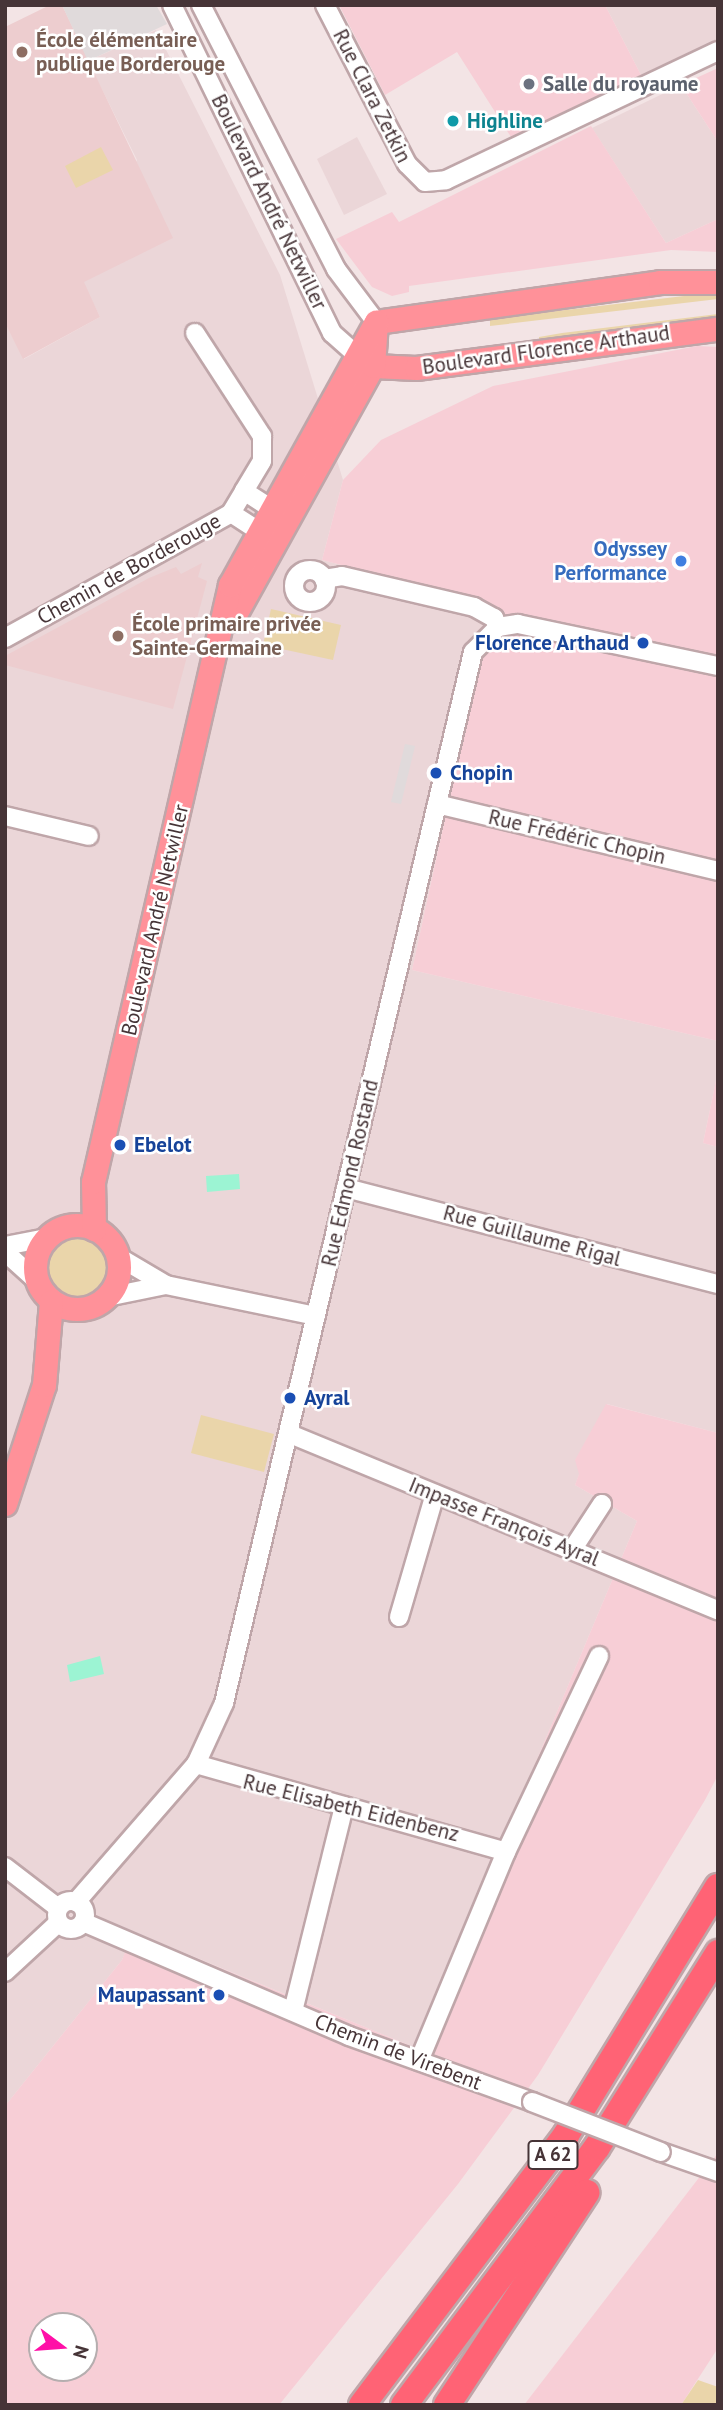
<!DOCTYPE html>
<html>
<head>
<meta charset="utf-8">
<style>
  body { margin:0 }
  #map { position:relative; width:723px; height:2410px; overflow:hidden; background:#f3e4e5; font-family:"PT Sans",sans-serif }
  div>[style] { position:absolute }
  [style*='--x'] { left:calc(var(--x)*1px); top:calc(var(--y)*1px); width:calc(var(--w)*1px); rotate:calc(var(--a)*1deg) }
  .residential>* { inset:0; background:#ebd6d8 }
  .commercial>* { inset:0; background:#f7ced6 }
  .education>* { inset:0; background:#edcdcf }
  .green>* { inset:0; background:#ead5aa }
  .round { border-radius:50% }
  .parking>* { inset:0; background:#e0dadb }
  .water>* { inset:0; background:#9cf4d3 }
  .roads { filter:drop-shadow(2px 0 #bfa6a9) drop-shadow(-2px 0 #bfa6a9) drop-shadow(0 2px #bfa6a9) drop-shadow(0 -2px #bfa6a9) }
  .minor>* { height:18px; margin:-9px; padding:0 9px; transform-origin:9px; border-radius:9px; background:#fff }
  .minor>.ring { margin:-9px; padding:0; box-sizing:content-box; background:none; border:18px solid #fff; border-radius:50% }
  .major>* { height:23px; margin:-11.5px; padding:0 11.5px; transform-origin:11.5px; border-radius:11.5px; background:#ff9199 }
  .major>.ring { margin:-11.5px; padding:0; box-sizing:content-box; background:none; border:23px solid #ff9199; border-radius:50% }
  .highway>* { height:26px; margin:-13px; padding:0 13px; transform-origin:13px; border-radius:13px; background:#ff6375 }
  .bridges { filter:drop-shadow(2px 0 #bfa6a9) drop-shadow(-2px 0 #bfa6a9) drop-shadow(0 2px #bfa6a9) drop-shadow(0 -2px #bfa6a9) }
  .minor-bridge>* { height:18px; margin:-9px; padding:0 9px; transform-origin:9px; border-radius:9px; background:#fff }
  .dots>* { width:19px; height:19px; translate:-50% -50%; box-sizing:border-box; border:4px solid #fff; border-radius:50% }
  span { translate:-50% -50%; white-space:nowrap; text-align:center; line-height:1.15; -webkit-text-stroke:5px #fff; paint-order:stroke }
  .shield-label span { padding:2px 5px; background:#fff; border:2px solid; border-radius:5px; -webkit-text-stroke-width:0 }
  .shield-label { font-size:19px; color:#463437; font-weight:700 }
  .education-label { font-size:21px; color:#785e54; font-weight:700 }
  .left { translate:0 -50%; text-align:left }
  .worship-label { font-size:21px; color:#5b616d; font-weight:700 }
  .street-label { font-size:21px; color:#463437 }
  .culture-label { font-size:21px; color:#0d838f; font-weight:700 }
  .shop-label { font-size:21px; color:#366cbe; font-weight:700 }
  .right { translate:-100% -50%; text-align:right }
  .transit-label { font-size:21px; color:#164399; font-weight:700 }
  .frame { position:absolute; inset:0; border:7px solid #463437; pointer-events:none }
  .north { position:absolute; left:28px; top:2312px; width:70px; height:70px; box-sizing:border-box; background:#fff; border:2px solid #b5aeaf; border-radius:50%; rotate:106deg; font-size:19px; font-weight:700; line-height:28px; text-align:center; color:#463437 }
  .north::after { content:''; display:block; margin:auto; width:24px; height:32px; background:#ff0fa7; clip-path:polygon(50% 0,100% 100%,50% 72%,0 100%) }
</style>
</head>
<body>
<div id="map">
  <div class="residential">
    <div style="clip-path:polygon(605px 5px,718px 5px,718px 39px,641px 75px)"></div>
    <div style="clip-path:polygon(156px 30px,280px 275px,343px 480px,322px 560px,492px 604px,412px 970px,718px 1041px,718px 1071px,703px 1143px,718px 1147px,718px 1433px,607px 1404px,575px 1485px,637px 1521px,416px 2048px,134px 1932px,122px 1960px,5px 2106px,5px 323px,24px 359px,100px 317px,83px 282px,137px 160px,88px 61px)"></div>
    <div style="clip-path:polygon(681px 85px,718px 142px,718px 219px,666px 243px,592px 128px)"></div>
    <div style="clip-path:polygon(357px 137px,387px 194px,344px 215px,317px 159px)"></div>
  </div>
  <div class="commercial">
    <div style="clip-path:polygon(339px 5px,605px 5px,641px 75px,511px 137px,457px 52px,385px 95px)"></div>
    <div style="clip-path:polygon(718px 68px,718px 142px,681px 85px)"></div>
    <div style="clip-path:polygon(591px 126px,666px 243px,718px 219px,718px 252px,671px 250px,409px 286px,409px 292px,392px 296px,372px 287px,336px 239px,392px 212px,399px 222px)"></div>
    <div style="clip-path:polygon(697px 346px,718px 347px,718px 1041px,412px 970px,492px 604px,322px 560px,343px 480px,381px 440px,493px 386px)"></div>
    <div style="clip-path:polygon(718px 1071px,718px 1147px,703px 1143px)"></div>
    <div style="clip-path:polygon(evenodd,606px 1404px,718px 1433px,718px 1775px,705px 1800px,538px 2075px,458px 2184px,279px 2405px,5px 2405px,5px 2106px,122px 1960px,133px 1932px,416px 2048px,637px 1521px,575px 1485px,579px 1474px,575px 1460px,606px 1404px,42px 2326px,84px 2326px,84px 2368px,42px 2368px,42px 2326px)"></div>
    <div style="clip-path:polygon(718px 2153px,718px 2348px,681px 2405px,524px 2405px)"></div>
  </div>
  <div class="education">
    <div style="clip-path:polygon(50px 5px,62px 5px,173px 238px,84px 282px,100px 317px,23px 359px,5px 323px,5px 27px)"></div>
    <div style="clip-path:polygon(202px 563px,198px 577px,207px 581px,173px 709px,5px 665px,5px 656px,149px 578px,176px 567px,181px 574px)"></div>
  </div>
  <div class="green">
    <div style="clip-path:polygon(101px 147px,113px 170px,76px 188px,65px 166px)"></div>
    <div style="clip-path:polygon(718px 292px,718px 299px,490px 326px,490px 319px)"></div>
    <div style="clip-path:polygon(718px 314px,718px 322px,539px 343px,539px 337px,562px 333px)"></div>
    <div style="clip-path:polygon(271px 609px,341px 625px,333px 660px,263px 645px)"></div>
    <div class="round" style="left:42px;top:1233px;width:68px;height:68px"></div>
    <div style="clip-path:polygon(201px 1415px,274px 1434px,264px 1472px,191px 1453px)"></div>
    <div style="clip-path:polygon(698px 2380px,718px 2387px,718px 2405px,681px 2405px)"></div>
  </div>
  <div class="parking">
    <div style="clip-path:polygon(62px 5px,156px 5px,167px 24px,88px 61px)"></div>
    <div style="clip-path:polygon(405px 744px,415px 746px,401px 804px,391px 802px)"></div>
  </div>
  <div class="water">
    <div style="clip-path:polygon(239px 1174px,240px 1189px,207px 1192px,206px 1176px)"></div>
    <div style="clip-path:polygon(100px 1656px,104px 1674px,70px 1682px,67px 1665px)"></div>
  </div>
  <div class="roads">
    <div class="minor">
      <div style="--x:172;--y:5;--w:365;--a:64"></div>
      <div style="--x:332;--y:333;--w:47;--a:41.5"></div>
      <div style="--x:201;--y:5;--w:297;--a:62.9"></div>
      <div style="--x:336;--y:269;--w:66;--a:53"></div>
      <div style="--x:325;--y:5;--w:179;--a:62.7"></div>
      <div style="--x:407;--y:164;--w:25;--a:45"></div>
      <div style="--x:425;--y:182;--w:21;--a:-5"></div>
      <div style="--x:446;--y:180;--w:301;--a:-25.4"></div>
      <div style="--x:244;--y:491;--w:31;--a:33"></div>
      <div style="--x:231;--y:513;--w:31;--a:33"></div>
      <div class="ring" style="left:294px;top:570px;width:14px;height:14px"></div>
      <div style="--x:324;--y:579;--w:18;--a:-9"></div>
      <div style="--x:342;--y:576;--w:136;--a:13.2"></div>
      <div style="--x:474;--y:607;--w:23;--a:29"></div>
      <div style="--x:494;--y:618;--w:10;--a:66"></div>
      <div style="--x:5;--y:638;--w:258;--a:-28.9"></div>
      <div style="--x:231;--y:513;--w:26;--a:-59"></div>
      <div style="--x:244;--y:491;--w:35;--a:-59"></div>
      <div style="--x:262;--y:461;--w:25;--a:-90"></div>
      <div style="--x:262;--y:436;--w:123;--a:-123"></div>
      <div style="--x:437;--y:804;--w:289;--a:13.4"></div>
      <div style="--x:5;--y:816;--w:86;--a:13.4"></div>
      <div style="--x:346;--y:1188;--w:384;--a:14.5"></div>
      <div style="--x:5;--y:1246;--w:42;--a:-11"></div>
      <div style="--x:5;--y:1252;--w:43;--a:42.2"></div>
      <div style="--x:117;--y:1256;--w:57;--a:30.6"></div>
      <div style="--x:107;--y:1297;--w:60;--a:-11.5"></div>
      <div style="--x:166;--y:1285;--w:153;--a:11.7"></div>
      <div style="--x:290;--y:1434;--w:463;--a:22.4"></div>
      <div style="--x:572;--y:1550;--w:55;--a:-56.9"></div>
      <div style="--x:399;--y:1617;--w:128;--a:-73.7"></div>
      <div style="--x:196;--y:1764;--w:322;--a:15.8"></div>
      <div style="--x:5;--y:1867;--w:67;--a:37.7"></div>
      <div class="ring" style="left:57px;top:1901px;width:10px;height:10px"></div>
      <div style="--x:76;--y:1902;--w:183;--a:-49"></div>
      <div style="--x:196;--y:1764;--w:67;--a:-65.3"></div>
      <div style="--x:224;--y:1703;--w:1080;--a:-76.67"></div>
      <div style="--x:473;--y:652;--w:35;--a:-45"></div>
      <div style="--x:498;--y:627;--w:20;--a:-9"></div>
      <div style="--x:518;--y:624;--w:204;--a:11.9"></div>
      <div style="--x:83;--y:1922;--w:289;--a:23.2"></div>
      <div style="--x:349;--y:2036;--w:195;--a:19.8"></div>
      <div style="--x:5;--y:1972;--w:72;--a:-42.8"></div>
      <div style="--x:293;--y:2011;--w:211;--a:-76"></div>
      <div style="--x:419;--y:2061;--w:226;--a:-67.4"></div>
      <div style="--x:506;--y:1852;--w:217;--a:-64.6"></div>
      <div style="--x:661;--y:2152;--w:60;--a:19.3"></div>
    </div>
    <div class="major">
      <div style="--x:376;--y:322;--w:287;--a:-8"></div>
      <div style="--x:660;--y:282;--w:58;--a:0"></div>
      <div style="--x:373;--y:366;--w:43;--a:2.7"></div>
      <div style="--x:416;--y:368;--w:305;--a:-7.4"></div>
      <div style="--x:232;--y:620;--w:291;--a:-61"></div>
      <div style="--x:373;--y:366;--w:44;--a:-86.1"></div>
      <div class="ring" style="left:35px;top:1225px;width:61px;height:61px"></div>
      <div style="--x:94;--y:1229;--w:47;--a:-91.2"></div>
      <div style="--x:93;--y:1182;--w:613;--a:-77.08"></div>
      <div style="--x:230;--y:585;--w:301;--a:-61"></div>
      <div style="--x:5;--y:1504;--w:125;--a:-71.9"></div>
      <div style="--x:44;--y:1385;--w:84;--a:-85.2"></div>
    </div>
    <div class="highway">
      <div style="--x:362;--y:2405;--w:338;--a:-52.9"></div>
      <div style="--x:566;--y:2135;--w:291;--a:-58.5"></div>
      <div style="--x:404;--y:2405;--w:322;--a:-53.2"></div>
      <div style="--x:597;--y:2147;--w:229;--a:-58"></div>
      <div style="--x:447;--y:2405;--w:254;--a:-56.7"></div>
    </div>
  </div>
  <div class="bridges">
    <div class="minor-bridge">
      <div style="--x:532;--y:2102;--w:138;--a:21.2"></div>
    </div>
  </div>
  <div class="dots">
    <div style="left:22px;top:52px;background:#8d6e63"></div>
    <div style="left:529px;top:84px;background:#6b7280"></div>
    <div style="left:453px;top:121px;background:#0f9aa8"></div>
    <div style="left:681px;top:561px;background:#3f7fe0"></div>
    <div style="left:118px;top:636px;background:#8d6e63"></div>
    <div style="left:643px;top:643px;background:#1a4fb4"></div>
    <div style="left:436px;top:773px;background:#1a4fb4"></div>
    <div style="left:120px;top:1145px;background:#1a4fb4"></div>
    <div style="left:290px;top:1398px;background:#1a4fb4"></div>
    <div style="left:219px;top:1995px;background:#1a4fb4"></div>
  </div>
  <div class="shield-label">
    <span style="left:553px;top:2155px">A 62</span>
  </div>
  <div class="education-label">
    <span class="left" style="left:36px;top:52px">École élémentaire<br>publique Borderouge</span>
    <span class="left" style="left:132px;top:636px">École primaire privée<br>Sainte-Germaine</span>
  </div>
  <div class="worship-label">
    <span class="left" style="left:543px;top:84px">Salle du royaume</span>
  </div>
  <div class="street-label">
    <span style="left:372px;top:96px;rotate:63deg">Rue Clara Zetkin</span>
    <span style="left:269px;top:202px;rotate:64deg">Boulevard André Netwiller</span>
    <span style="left:546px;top:350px;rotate:-8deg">Boulevard Florence Arthaud</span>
    <span style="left:129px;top:569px;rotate:-29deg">Chemin de Borderouge</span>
    <span style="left:577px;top:837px;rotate:13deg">Rue Frédéric Chopin</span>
    <span style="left:155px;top:920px;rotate:-77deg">Boulevard André Netwiller</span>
    <span style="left:350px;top:1173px;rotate:-77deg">Rue Edmond Rostand</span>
    <span style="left:532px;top:1236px;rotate:15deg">Rue Guillaume Rigal</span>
    <span style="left:504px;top:1522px;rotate:22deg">Impasse François Ayral</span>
    <span style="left:351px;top:1808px;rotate:14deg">Rue Elisabeth Eidenbenz</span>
    <span style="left:398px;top:2052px;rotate:21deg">Chemin de Virebent</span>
  </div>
  <div class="culture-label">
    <span class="left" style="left:467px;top:121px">Highline</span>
  </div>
  <div class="shop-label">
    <span class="right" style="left:667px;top:561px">Odyssey<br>Performance</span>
  </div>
  <div class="transit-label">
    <span class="right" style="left:629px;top:643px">Florence Arthaud</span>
    <span class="left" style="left:450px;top:773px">Chopin</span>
    <span class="left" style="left:134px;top:1145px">Ebelot</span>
    <span class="left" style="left:304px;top:1398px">Ayral</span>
    <span class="right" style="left:205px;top:1995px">Maupassant</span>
  </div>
  <div class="frame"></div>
  <div class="north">N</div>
</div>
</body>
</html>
